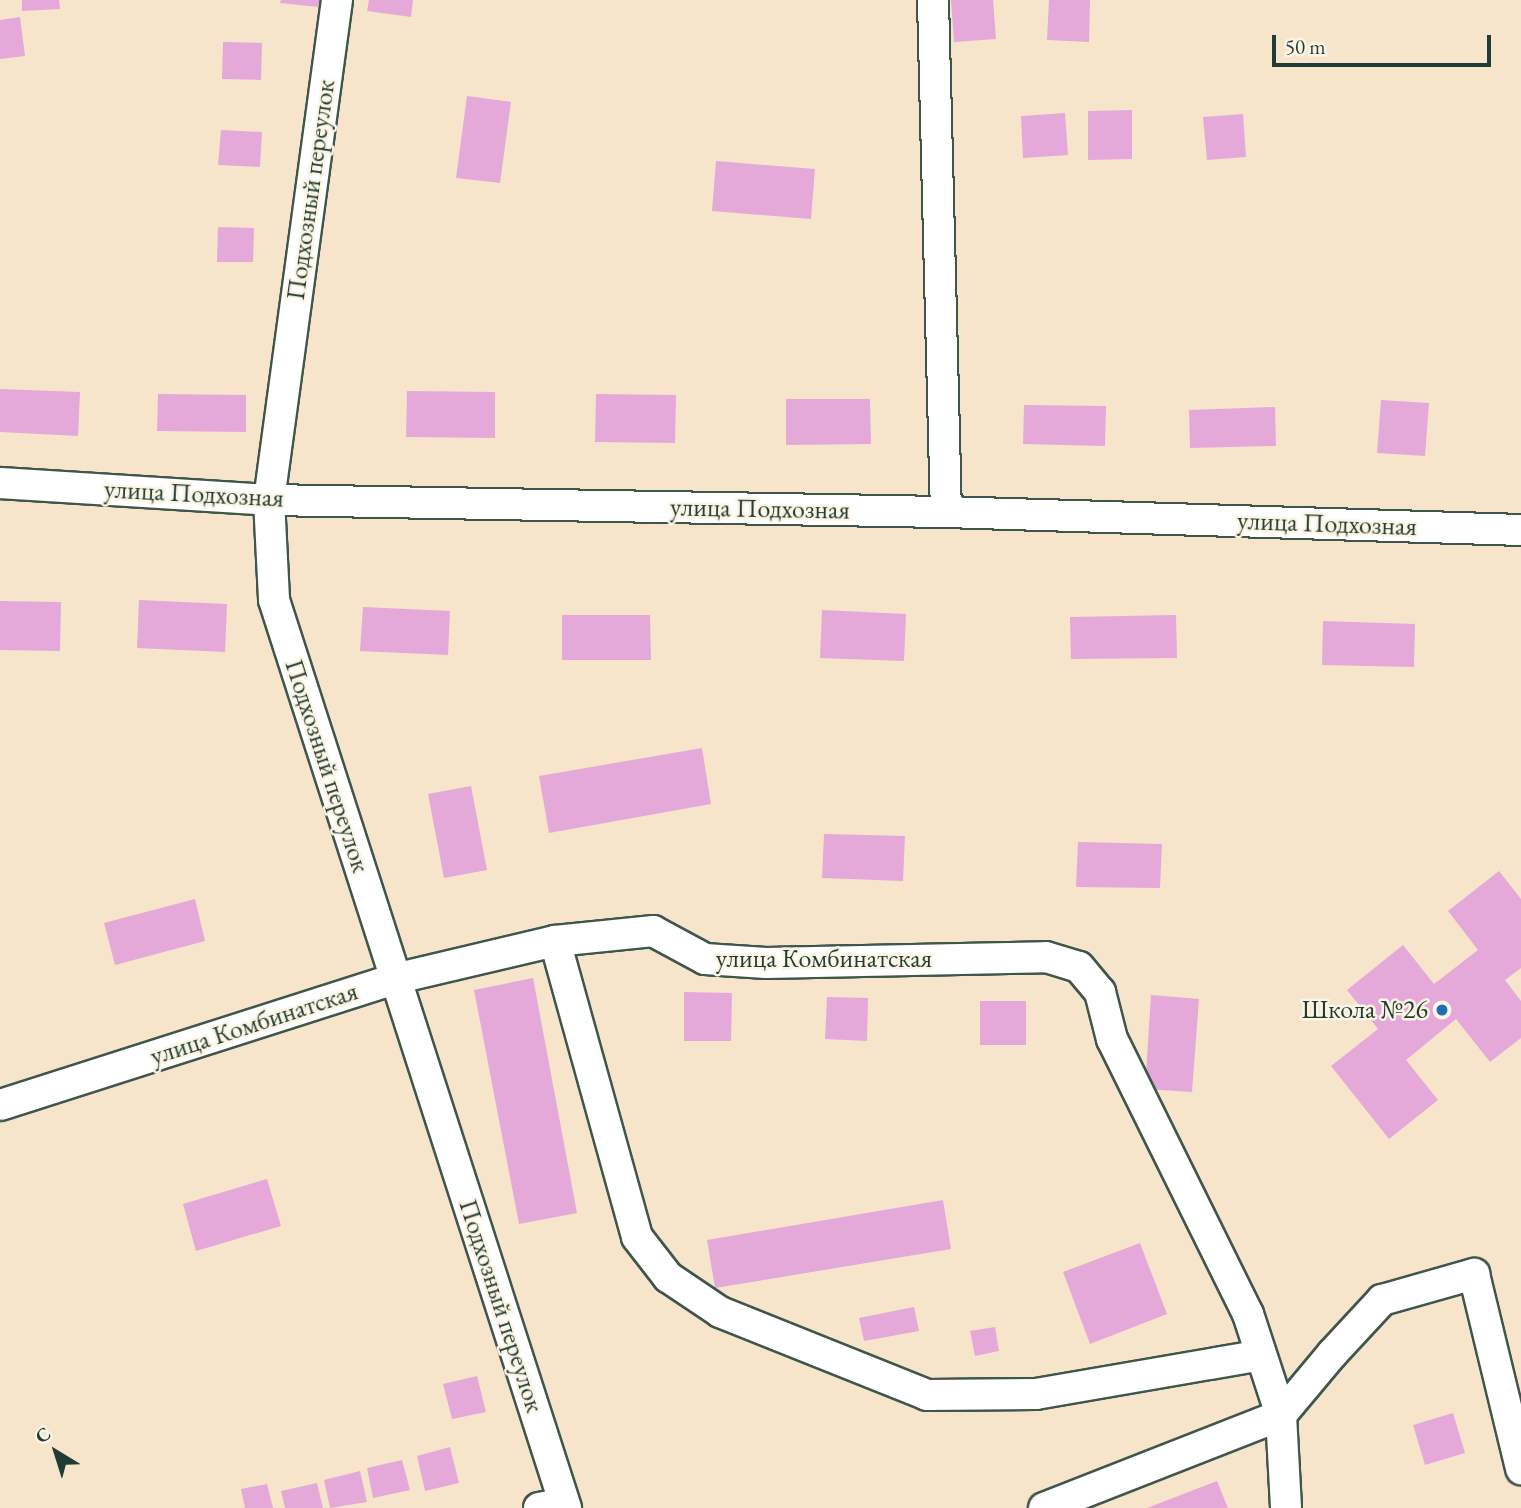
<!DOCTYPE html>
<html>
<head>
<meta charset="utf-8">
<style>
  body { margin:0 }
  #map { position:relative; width:1521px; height:1508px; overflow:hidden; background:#f6e5cb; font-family:"EB Garamond",serif }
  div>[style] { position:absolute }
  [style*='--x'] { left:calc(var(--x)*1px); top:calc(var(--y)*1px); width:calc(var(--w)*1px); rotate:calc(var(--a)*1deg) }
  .building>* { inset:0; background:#e4a9d9 }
  .roads { filter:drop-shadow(2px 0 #3f564b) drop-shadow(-2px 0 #3f564b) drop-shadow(0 2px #3f564b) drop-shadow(0 -2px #3f564b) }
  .minor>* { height:30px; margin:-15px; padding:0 15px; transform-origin:15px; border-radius:15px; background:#fff }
  .dots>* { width:19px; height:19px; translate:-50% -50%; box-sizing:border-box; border:4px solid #fcf5e5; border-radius:50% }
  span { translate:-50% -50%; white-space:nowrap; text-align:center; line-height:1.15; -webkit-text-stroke:5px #fcf5e5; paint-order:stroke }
  .street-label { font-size:26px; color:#1f3d34 }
  .poi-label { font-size:26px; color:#1f3d34 }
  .right { translate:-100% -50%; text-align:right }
  .north { position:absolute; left:21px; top:1417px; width:70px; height:70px; -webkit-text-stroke:5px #fcf5e5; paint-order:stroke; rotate:322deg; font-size:19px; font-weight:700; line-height:28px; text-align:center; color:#1f3d34 }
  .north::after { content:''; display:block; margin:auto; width:24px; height:32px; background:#1f3d34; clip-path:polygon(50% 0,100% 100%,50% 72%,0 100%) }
  .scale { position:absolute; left:1272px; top:35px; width:219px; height:32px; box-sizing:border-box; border:4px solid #1f3d34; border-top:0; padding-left:9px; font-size:21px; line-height:24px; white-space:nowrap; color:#1f3d34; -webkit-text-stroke:5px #fcf5e5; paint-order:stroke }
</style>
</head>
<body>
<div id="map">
  <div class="building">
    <div style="clip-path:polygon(22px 0,59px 0,60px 9px,22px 11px)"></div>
    <div style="clip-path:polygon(281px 0,320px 0,319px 7px,280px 3px)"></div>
    <div style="clip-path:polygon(369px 0,413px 0,411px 17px,367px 11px)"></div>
    <div style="clip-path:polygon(951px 0,993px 0,996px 39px,954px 42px)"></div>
    <div style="clip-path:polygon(1049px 0,1090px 0,1089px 42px,1047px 40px)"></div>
    <div style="clip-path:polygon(20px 17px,25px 56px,0 59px,0 20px)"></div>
    <div style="clip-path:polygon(223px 42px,262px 43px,261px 80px,222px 79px)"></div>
    <div style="clip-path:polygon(467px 96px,511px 102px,500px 183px,456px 178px)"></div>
    <div style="clip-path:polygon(1132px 110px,1132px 159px,1088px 160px,1088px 111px)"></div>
    <div style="clip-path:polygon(1065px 113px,1068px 155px,1023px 158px,1021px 116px)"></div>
    <div style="clip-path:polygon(1243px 114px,1246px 157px,1207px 160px,1203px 117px)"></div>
    <div style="clip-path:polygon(221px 130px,262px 132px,260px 167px,218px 165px)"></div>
    <div style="clip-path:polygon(716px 161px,815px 169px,811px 219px,712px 211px)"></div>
    <div style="clip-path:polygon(218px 227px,254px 228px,253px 262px,217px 262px)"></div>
    <div style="clip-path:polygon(0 389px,80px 392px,78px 436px,0 432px)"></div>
    <div style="clip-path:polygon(407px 391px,495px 392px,495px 438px,406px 437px)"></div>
    <div style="clip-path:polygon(158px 394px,246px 395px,246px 432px,157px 431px)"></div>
    <div style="clip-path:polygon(596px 394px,676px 395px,675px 443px,595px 442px)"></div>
    <div style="clip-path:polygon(786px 399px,870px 399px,871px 444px,786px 445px)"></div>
    <div style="clip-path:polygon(1381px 400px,1429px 403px,1425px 456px,1377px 453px)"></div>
    <div style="clip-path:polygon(1024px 405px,1106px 406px,1105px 446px,1023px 444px)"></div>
    <div style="clip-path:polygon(1275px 407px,1276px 446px,1190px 448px,1189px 410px)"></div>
    <div style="clip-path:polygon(139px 600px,227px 604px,225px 652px,137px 648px)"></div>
    <div style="clip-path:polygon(0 601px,61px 602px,60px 651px,0 650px)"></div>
    <div style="clip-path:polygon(363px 607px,450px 611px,448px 655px,360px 651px)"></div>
    <div style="clip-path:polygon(822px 610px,906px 614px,904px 661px,820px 658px)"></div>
    <div style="clip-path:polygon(562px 615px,650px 615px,651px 660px,562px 660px)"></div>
    <div style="clip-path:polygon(1176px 615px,1177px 658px,1071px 659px,1070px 617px)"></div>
    <div style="clip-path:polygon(1323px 621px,1415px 624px,1414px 667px,1322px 665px)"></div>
    <div style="clip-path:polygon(702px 748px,711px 804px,549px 833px,539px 776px)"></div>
    <div style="clip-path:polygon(471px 786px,487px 870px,444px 878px,428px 794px)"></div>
    <div style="clip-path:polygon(824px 834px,905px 836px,903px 881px,822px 878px)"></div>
    <div style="clip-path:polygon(1078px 842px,1162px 844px,1160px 888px,1076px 887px)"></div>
    <div style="clip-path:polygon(1499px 871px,1521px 899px,1521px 968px,1505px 980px,1521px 1001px,1521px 1038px,1490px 1062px,1456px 1019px,1406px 1060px,1438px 1100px,1389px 1139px,1331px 1066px,1378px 1029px,1347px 990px,1403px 945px,1434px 984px,1478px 950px,1448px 911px)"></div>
    <div style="clip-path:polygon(195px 899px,205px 941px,115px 965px,104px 923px)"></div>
    <div style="clip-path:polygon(533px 978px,577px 1213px,519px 1224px,474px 990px)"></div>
    <div style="clip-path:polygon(684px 992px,732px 993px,731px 1041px,684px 1041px)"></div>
    <div style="clip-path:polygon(1151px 995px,1199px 999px,1192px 1092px,1145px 1089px)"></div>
    <div style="clip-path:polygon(827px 997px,868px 998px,867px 1041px,825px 1039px)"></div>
    <div style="clip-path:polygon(980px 1001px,1026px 1001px,1026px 1045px,980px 1045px)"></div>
    <div style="clip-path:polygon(267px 1179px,281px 1226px,196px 1251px,183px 1204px)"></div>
    <div style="clip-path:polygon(943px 1200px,951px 1249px,715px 1288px,707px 1240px)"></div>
    <div style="clip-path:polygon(1140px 1243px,1167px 1314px,1090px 1344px,1063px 1272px)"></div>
    <div style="clip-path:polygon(914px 1307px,919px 1331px,864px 1341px,859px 1318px)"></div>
    <div style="clip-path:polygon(995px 1327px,999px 1351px,975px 1356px,970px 1331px)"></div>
    <div style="clip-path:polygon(477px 1376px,486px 1412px,452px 1419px,443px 1384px)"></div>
    <div style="clip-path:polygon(1453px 1413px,1465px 1453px,1425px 1465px,1413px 1425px)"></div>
    <div style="clip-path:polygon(450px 1447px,459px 1483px,425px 1491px,417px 1456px)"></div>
    <div style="clip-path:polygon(402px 1460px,410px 1490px,373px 1498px,367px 1468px)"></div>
    <div style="clip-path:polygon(360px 1471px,367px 1502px,330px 1508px,324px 1480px)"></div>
    <div style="clip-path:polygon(1217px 1481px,1228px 1508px,1147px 1508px)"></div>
    <div style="clip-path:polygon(317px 1483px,323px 1508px,285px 1508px,281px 1491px)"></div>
    <div style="clip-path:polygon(267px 1484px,273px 1508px,245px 1508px,241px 1489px)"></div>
  </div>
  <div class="roads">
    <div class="minor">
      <div style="--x:337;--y:0;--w:505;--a:97.74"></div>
      <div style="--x:269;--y:500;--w:100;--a:87.1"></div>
      <div style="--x:274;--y:600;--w:954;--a:72.17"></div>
      <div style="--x:933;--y:0;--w:512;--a:88.55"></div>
      <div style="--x:0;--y:483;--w:270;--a:3.6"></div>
      <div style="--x:269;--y:500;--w:677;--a:1.02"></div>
      <div style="--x:946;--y:512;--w:575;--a:1.79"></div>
      <div style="--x:555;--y:941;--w:307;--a:74.5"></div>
      <div style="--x:637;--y:1237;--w:51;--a:52.2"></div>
      <div style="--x:668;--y:1277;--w:63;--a:33.9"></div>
      <div style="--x:720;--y:1312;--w:223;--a:21.8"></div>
      <div style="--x:927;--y:1395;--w:109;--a:-0.5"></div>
      <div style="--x:1036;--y:1394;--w:228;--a:-9.8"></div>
      <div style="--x:0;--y:1105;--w:414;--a:-17.7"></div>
      <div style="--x:394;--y:979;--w:165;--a:-13.3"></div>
      <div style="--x:555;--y:941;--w:99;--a:-5.8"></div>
      <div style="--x:653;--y:931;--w:59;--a:28.3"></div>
      <div style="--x:705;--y:959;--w:61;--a:3.8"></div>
      <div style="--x:766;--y:963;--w:280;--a:-1.2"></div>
      <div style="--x:1046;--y:957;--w:34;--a:17"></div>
      <div style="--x:1079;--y:967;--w:33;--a:50"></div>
      <div style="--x:1100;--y:992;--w:49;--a:75.7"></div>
      <div style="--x:1112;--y:1039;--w:307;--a:63.7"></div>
      <div style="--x:1248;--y:1314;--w:106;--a:71.9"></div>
      <div style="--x:1281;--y:1415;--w:93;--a:86.9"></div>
      <div style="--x:539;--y:1508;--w:25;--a:-11"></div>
      <div style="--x:1044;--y:1508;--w:255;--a:-21.4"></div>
      <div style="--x:1281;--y:1415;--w:80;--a:-50.1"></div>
      <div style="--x:1332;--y:1354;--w:74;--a:-47.2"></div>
      <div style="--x:1382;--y:1300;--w:96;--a:-15.8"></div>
      <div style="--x:1474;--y:1274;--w:201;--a:76.4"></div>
    </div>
  </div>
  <div class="dots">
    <div style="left:1442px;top:1010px;background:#1f6fb2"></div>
  </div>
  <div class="street-label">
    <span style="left:311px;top:190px;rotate:-82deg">Подхозный переулок</span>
    <span style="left:194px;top:494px;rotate:3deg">улица Подхозная</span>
    <span style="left:760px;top:509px;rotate:1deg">улица Подхозная</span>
    <span style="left:1327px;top:524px;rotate:2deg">улица Подхозная</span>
    <span style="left:327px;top:766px;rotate:72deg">Подхозный переулок</span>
    <span style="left:824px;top:959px">улица Комбинатская</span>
    <span style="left:254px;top:1024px;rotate:-18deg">улица Комбинатская</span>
    <span style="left:501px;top:1306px;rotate:72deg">Подхозный переулок</span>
  </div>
  <div class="poi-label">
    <span class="right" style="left:1428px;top:1010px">Школа №26</span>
  </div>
  <div class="north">С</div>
  <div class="scale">50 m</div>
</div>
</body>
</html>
